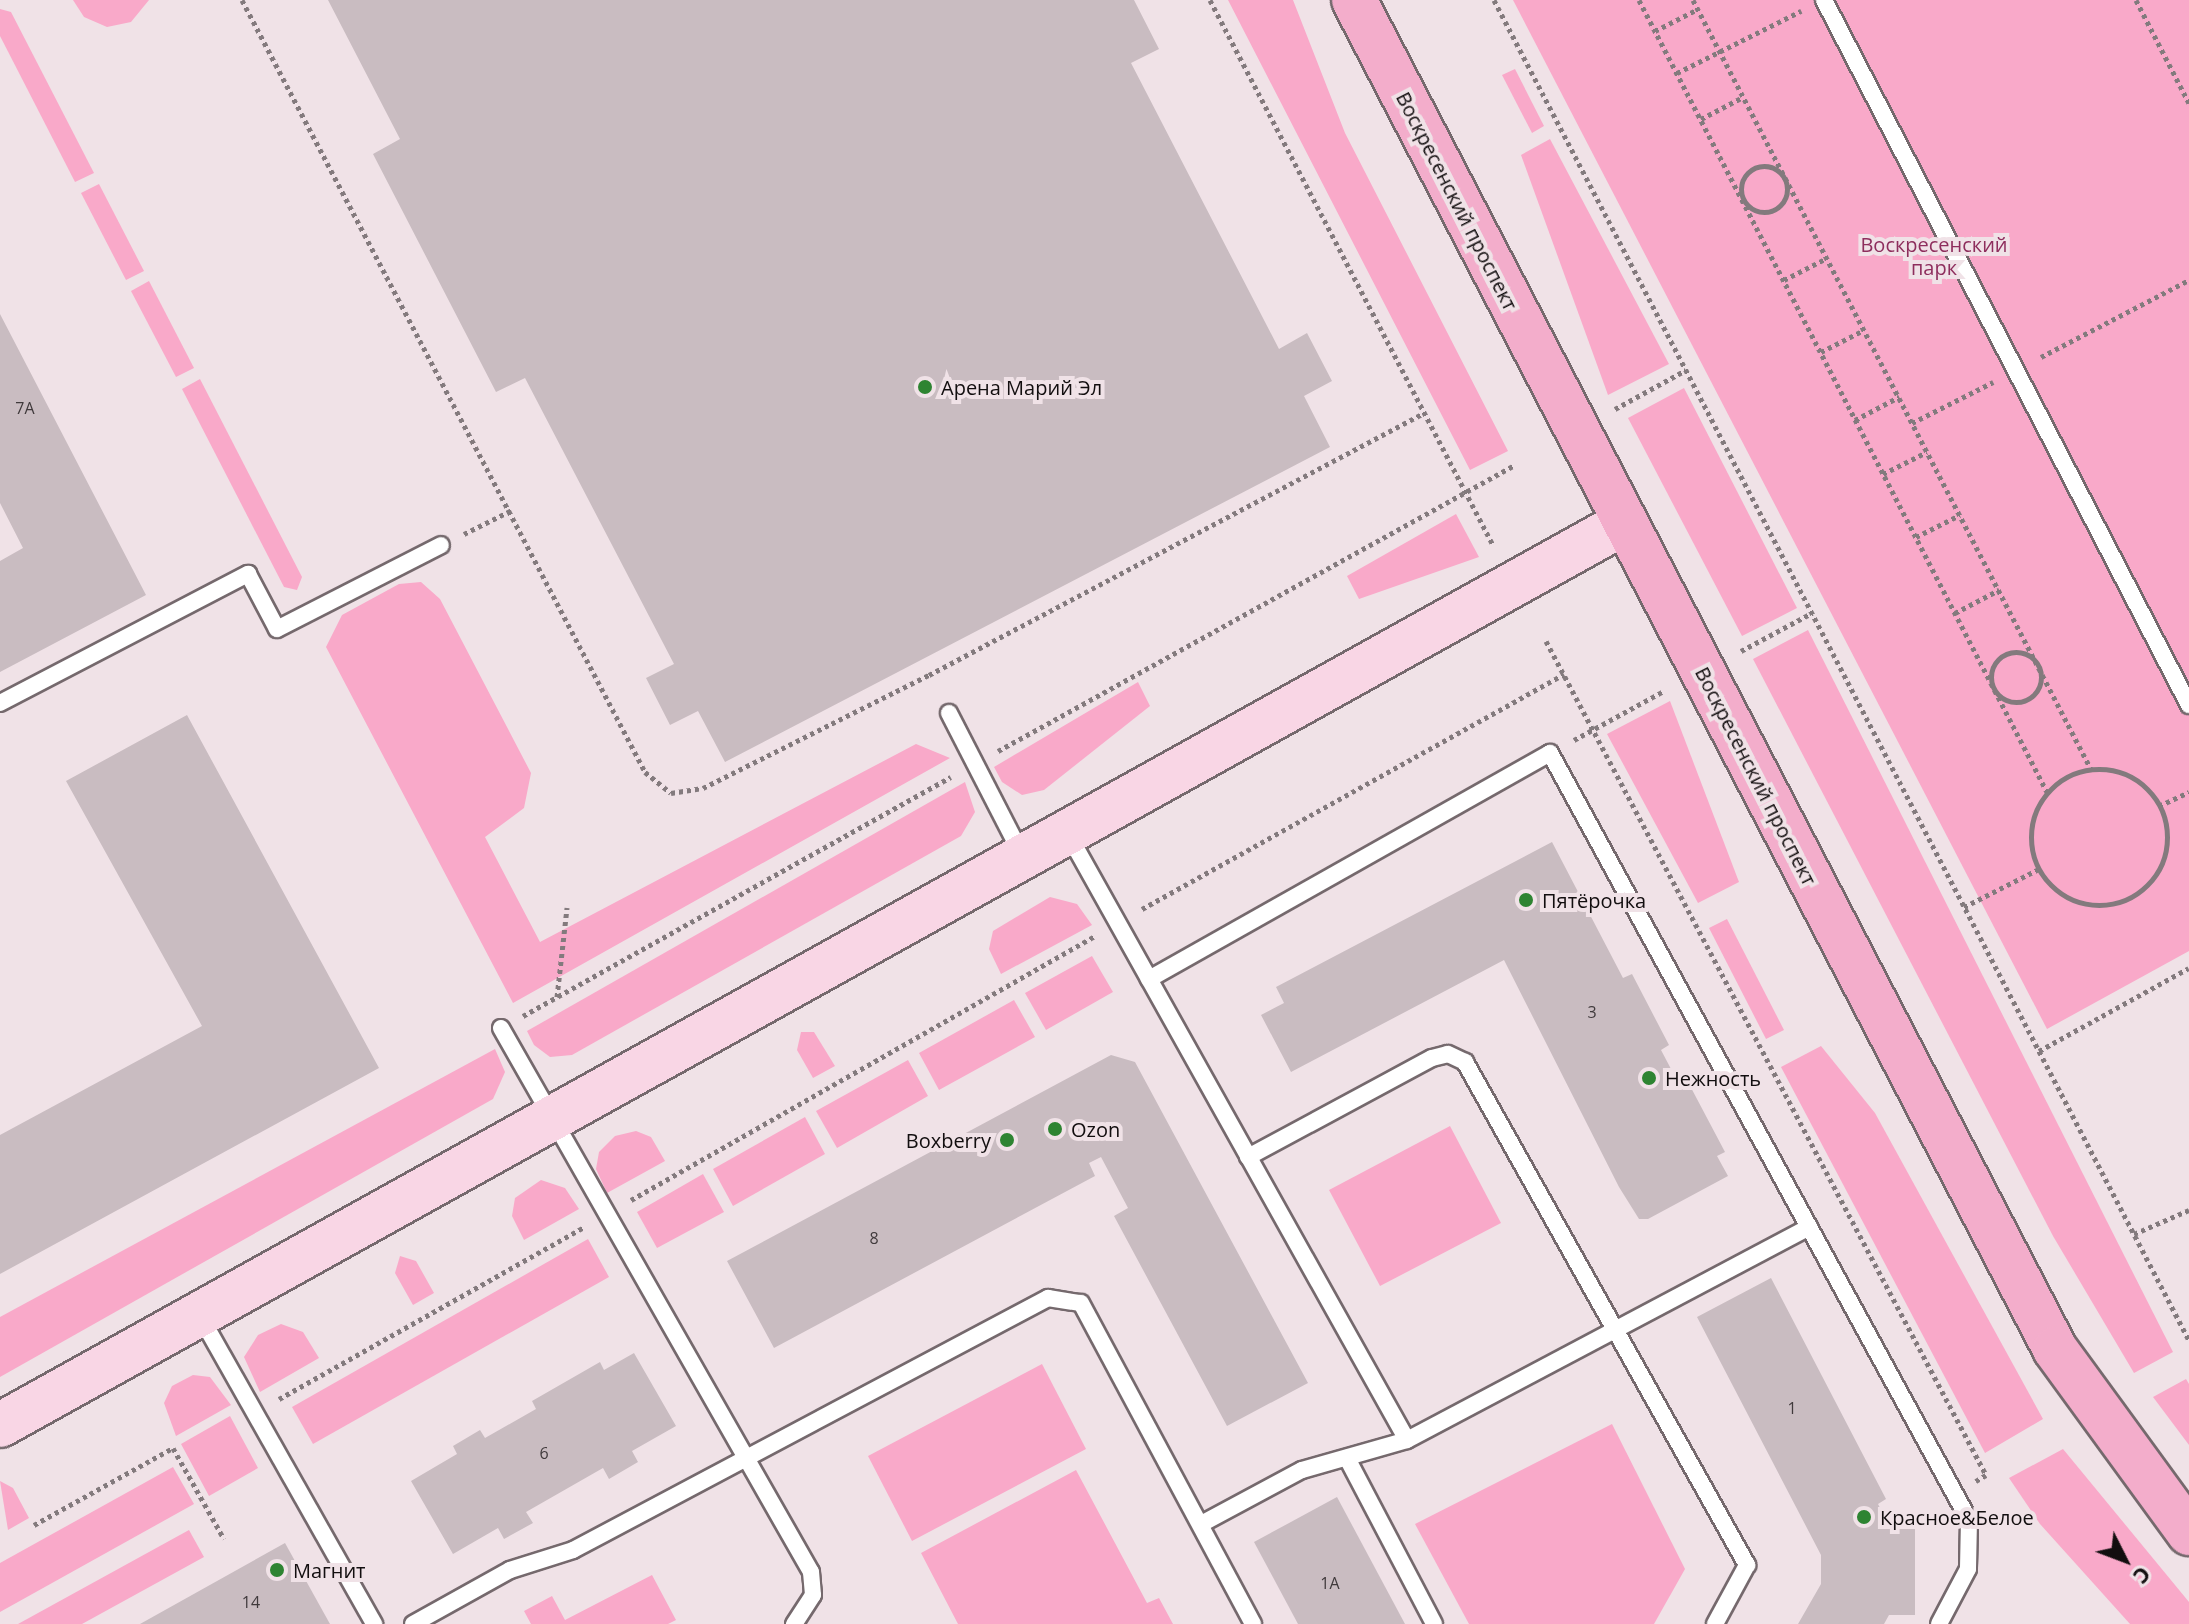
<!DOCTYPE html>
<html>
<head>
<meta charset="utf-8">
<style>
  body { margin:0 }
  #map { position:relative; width:2189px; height:1624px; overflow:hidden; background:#f0e2e7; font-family:"Open Sans",sans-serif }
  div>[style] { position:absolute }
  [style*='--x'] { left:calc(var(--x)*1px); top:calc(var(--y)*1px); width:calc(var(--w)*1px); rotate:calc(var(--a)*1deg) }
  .green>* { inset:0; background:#f9a9c9 }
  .building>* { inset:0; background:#c9bcc1 }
  .path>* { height:5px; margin-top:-2.5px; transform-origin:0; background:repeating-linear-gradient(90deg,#837a7d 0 4px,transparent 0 8px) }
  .path>.ring { margin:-2.5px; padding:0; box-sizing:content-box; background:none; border:5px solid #837a7d; border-radius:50% }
  .roads { filter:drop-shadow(2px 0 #75696d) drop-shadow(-2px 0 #75696d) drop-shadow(0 2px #75696d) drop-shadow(0 -2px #75696d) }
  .lane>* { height:16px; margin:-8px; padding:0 8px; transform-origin:8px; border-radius:8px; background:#fff }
  .secondary>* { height:44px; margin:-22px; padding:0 22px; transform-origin:22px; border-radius:22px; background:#f9d6e5 }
  .primary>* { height:44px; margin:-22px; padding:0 22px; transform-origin:22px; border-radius:22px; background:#f3adcb }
  .dots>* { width:22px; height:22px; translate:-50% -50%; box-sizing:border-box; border:4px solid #f0e2e7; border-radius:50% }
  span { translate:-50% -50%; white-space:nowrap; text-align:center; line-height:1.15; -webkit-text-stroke:8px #f0e2e7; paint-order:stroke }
  .number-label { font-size:16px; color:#403a3c }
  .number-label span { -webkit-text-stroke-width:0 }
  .street-label { font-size:20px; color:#120e0f }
  .park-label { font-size:20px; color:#8e2e5d }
  .poi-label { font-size:20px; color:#120e0f }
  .left { translate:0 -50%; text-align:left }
  .right { translate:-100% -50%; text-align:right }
  .north { position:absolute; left:2085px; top:1520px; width:80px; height:80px; -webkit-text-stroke:6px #f0e2e7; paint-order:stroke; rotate:132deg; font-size:22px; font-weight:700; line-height:32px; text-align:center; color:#120e0f }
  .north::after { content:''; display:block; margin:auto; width:28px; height:36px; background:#120e0f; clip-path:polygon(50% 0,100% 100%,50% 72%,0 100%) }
</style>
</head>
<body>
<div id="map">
  <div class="green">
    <div style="clip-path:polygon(73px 0,149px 0,131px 22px,107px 27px,84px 17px)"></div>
    <div style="clip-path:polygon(1228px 0,1293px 0,1345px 133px,1508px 451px,1470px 470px)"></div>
    <div style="clip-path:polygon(1513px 0,2189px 0,2189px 951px,2047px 1029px)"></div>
    <div style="clip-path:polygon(0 9px,11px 12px,94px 173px,75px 182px,0 36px)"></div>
    <div style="clip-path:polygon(1515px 69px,1544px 126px,1532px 133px,1502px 75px)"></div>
    <div style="clip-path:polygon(1550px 139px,1669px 364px,1608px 395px,1521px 155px)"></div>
    <div style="clip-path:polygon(99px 184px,144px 271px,126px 280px,81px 193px)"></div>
    <div style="clip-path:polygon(149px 281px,194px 368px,176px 377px,131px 291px)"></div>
    <div style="clip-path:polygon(200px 379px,302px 577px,297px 590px,284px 587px,182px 389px)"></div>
    <div style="clip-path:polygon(1684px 388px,1797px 608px,1742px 636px,1628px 418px)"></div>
    <div style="clip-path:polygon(1456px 514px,1479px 557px,1359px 599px,1347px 576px)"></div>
    <div style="clip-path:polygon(421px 582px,440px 599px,531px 773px,524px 808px,485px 837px,540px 942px,916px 744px,950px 758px,513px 1003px,326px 647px,342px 615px,399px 584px)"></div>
    <div style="clip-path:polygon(1808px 630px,2173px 1352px,2134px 1373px,2053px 1236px,1753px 659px)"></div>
    <div style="clip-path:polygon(1138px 682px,1150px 706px,1044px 790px,1022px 795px,1002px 782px,994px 767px)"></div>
    <div style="clip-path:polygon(1670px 701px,1739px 882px,1698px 903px,1607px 734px)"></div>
    <div style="clip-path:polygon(965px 782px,975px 812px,961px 836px,572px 1055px,550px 1057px,534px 1045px,527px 1031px)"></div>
    <div style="clip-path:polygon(1050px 897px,1077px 904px,1092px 925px,1001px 974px,989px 949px,993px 931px)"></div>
    <div style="clip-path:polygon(1727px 919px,1784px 1030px,1766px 1039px,1709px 928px)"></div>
    <div style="clip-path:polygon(1092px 956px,1113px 992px,1046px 1030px,1025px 993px)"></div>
    <div style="clip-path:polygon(1014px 1000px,1035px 1037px,939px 1090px,919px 1053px)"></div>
    <div style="clip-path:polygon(801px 1032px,814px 1032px,835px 1066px,813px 1078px,797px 1050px)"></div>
    <div style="clip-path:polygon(1821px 1046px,1875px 1113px,2043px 1419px,1985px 1453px,1781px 1067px)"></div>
    <div style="clip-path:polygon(495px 1049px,505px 1072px,493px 1099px,0 1377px,0 1317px)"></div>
    <div style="clip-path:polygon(908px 1060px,928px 1096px,837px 1148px,816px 1111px)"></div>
    <div style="clip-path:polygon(805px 1117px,825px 1154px,733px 1206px,713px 1169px)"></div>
    <div style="clip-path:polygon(1450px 1126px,1501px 1223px,1380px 1286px,1329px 1190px)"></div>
    <div style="clip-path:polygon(636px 1131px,651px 1137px,665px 1161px,607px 1193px,596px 1169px,599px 1152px,615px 1136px)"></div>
    <div style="clip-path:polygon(703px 1174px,724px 1212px,657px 1248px,637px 1212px)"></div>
    <div style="clip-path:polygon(541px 1180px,565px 1188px,579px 1209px,524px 1240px,512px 1216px,515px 1198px)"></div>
    <div style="clip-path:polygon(588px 1239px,609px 1277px,313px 1444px,292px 1407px)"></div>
    <div style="clip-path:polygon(400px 1256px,416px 1261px,434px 1293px,413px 1305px,395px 1273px)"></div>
    <div style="clip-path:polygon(281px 1324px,303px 1332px,319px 1358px,260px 1392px,244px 1357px,258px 1335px)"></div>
    <div style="clip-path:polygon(1042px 1364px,1086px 1449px,912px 1541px,868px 1456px)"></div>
    <div style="clip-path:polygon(193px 1375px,210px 1377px,231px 1405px,176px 1436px,164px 1403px,172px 1386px)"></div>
    <div style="clip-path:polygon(2186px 1379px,2189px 1384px,2189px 1445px,2153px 1397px)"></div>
    <div style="clip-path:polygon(230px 1416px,258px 1468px,209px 1496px,181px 1444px)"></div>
    <div style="clip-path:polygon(1612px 1424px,1685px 1569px,1654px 1624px,1469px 1624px,1415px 1524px)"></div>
    <div style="clip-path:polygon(2063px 1449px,2189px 1602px,2189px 1624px,2130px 1624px,2040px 1524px,2009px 1478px)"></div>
    <div style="clip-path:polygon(173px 1467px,194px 1504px,0 1612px,0 1563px)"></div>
    <div style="clip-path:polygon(1076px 1470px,1147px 1603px,1159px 1598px,1173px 1624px,958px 1624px,921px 1553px)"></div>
    <div style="clip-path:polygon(0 1481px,13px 1488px,29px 1518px,8px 1530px)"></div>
    <div style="clip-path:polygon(189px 1530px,204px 1557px,82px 1624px,18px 1624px)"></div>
    <div style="clip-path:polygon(652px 1575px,676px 1620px,668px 1624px,531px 1624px,524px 1611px,552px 1596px,565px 1620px)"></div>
  </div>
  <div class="building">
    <div style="clip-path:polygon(328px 0,1134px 0,1159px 49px,1131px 63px,1279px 349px,1307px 333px,1332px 381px,1304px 396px,1330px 447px,725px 762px,698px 711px,670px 725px,646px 678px,674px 664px,525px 378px,496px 392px,373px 154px,400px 139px)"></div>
    <div style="clip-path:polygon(0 314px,146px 595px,0 672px,0 561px,23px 548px,0 503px)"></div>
    <div style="clip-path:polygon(187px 715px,379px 1068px,0 1274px,0 1135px,202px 1026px,66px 781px)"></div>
    <div style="clip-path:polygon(1552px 842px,1623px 978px,1632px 974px,1669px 1045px,1661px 1050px,1680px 1086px,1688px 1082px,1725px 1152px,1717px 1156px,1728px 1176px,1648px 1219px,1639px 1219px,1619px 1187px,1504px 960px,1291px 1072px,1261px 1015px,1284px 1003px,1276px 987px)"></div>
    <div style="clip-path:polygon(1111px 1055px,1135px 1062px,1308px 1383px,1227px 1426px,1114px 1216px,1128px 1208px,1101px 1157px,1089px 1163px,1095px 1176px,774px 1348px,727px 1261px)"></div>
    <div style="clip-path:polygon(1771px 1278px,1886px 1499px,1878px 1504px,1891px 1529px,1915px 1529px,1915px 1615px,1889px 1615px,1884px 1624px,1798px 1624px,1821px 1584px,1821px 1555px,1697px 1317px)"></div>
    <div style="clip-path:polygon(634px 1353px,676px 1426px,632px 1451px,638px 1462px,609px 1479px,603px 1468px,526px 1512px,533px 1523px,504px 1539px,498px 1528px,453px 1554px,411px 1481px,457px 1454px,453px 1446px,480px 1430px,485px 1438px,536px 1409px,532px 1401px,600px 1362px,604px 1370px)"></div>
    <div style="clip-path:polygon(1337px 1497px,1405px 1624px,1298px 1624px,1254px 1542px)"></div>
    <div style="clip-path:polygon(285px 1543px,330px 1624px,140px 1624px)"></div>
  </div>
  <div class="path">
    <div style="--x:242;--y:0;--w:871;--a:62.43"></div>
    <div style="--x:645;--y:772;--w:33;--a:39"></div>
    <div style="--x:671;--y:793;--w:32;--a:-9"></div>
    <div style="--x:703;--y:788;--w:253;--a:-26.6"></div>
    <div style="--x:929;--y:675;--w:560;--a:-27.89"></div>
    <div style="--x:1210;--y:0;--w:614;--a:62.56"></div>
    <div style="--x:1494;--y:0;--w:1510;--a:62.59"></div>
    <div style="--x:1639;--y:0;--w:891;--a:62.74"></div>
    <div style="--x:1693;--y:0;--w:866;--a:62.64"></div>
    <div style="--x:2136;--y:0;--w:116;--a:62.8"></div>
    <div style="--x:1655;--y:31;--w:48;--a:-27.1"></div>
    <div style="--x:1677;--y:73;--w:139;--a:-26.6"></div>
    <div style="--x:1701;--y:119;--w:47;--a:-27.6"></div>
    <div class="ring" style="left:1741px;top:166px;width:41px;height:41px"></div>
    <div style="--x:1784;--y:280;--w:48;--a:-27.1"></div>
    <div style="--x:1821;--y:352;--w:48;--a:-27.1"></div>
    <div style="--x:2041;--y:357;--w:167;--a:-27.5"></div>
    <div style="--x:1615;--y:409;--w:81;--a:-28.8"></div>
    <div style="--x:1855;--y:420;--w:50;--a:-27.6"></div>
    <div style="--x:1912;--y:423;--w:91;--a:-26.8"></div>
    <div style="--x:1883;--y:474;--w:49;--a:-26.6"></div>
    <div style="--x:464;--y:534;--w:54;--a:-26.6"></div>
    <div style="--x:1916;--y:537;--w:49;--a:-26.6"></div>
    <div style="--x:1955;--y:613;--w:50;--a:-27.6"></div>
    <div style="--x:1546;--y:641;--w:943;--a:62.18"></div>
    <div style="--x:1986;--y:1475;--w:12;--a:149"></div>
    <div style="--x:1741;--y:651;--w:81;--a:-28.2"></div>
    <div class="ring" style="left:1991px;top:652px;width:45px;height:45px"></div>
    <div style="--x:1574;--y:740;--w:102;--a:-28.6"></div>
    <div style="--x:998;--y:751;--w:589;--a:-28.96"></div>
    <div class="ring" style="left:2031px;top:769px;width:131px;height:131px"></div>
    <div style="--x:2159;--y:806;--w:33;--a:-25"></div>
    <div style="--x:1964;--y:907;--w:84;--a:-26.9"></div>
    <div style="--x:1142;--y:909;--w:483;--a:-29.1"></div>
    <div style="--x:557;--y:997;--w:90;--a:-83.6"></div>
    <div style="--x:523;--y:1016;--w:490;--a:-29.2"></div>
    <div style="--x:2039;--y:1051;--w:171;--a:-29"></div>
    <div style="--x:631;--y:1200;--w:534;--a:-29.64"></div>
    <div style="--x:2134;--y:1234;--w:60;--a:-23.6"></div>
    <div style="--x:279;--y:1399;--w:350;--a:-29.4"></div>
    <div style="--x:34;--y:1525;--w:159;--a:-29"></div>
    <div style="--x:173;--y:1448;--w:104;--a:60.7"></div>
  </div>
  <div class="roads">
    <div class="lane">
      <div style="--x:1824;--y:0;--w:794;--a:62.63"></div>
      <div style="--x:0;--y:703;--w:280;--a:-27.5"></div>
      <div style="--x:248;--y:574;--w:62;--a:62.2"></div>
      <div style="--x:277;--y:629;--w:184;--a:-27.1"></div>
      <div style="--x:949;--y:713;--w:160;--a:62.8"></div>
      <div style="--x:1068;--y:834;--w:694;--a:60.78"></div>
      <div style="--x:1149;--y:979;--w:460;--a:-29.4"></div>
      <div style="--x:1550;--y:753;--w:874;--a:61.35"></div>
      <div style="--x:1969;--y:1520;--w:49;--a:91.2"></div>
      <div style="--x:1968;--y:1569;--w:62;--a:117.8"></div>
      <div style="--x:501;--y:1028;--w:626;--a:60.32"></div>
      <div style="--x:811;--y:1572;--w:23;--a:85"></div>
      <div style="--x:813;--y:1595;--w:35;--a:123"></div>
      <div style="--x:1248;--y:1157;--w:209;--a:-28.3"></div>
      <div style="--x:1432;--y:1058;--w:16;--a:-14"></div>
      <div style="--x:1448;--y:1054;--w:19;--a:25"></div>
      <div style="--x:1465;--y:1062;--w:577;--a:60.72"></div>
      <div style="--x:1747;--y:1565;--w:67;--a:118.5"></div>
      <div style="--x:200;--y:1316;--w:354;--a:60.5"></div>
      <div style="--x:1347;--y:1458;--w:187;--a:62.3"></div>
      <div style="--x:1203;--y:1523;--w:112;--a:-28.2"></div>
      <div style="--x:1302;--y:1470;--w:109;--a:-15.9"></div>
      <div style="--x:1407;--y:1440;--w:455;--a:-27.9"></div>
      <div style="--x:413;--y:1624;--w:111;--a:-29.1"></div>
      <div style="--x:510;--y:1570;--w:66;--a:-17.6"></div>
      <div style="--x:573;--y:1550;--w:538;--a:-27.95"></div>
      <div style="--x:1048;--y:1298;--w:33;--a:9"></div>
      <div style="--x:1081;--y:1303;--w:364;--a:61.8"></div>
    </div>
    <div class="secondary">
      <div style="--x:0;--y:1425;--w:1858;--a:-29.05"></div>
    </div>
    <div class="primary">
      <div style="--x:1354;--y:0;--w:1520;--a:62.54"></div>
      <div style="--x:2055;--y:1349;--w:228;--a:53.9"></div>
    </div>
  </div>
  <div class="dots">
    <div style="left:925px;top:387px;background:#2e8432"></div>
    <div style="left:1526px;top:900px;background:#2e8432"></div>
    <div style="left:1649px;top:1078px;background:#2e8432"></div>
    <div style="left:1055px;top:1129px;background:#2e8432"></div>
    <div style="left:1007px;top:1140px;background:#2e8432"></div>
    <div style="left:1864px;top:1517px;background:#2e8432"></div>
    <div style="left:277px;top:1570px;background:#2e8432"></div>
  </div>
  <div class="number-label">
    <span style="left:25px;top:408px">7А</span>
    <span style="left:1592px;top:1012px">3</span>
    <span style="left:874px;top:1238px">8</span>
    <span style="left:1792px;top:1408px">1</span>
    <span style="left:544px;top:1453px">6</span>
    <span style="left:1330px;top:1583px">1А</span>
    <span style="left:251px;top:1602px">14</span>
  </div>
  <div class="street-label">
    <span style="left:1457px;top:201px;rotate:63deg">Воскресенский проспект</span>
    <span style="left:1756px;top:776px;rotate:63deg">Воскресенский проспект</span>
  </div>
  <div class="park-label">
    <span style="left:1934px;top:256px">Воскресенский<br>парк</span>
  </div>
  <div class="poi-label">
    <span class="left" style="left:941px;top:387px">Арена Марий Эл</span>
    <span class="left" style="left:1542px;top:900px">Пятёрочка</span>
    <span class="left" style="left:1665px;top:1078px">Нежность</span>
    <span class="left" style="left:1071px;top:1129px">Ozon</span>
    <span class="right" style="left:991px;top:1140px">Boxberry</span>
    <span class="left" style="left:1880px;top:1517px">Красное&amp;Белое</span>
    <span class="left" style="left:293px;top:1570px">Магнит</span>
  </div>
  <div class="north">С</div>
</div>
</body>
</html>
